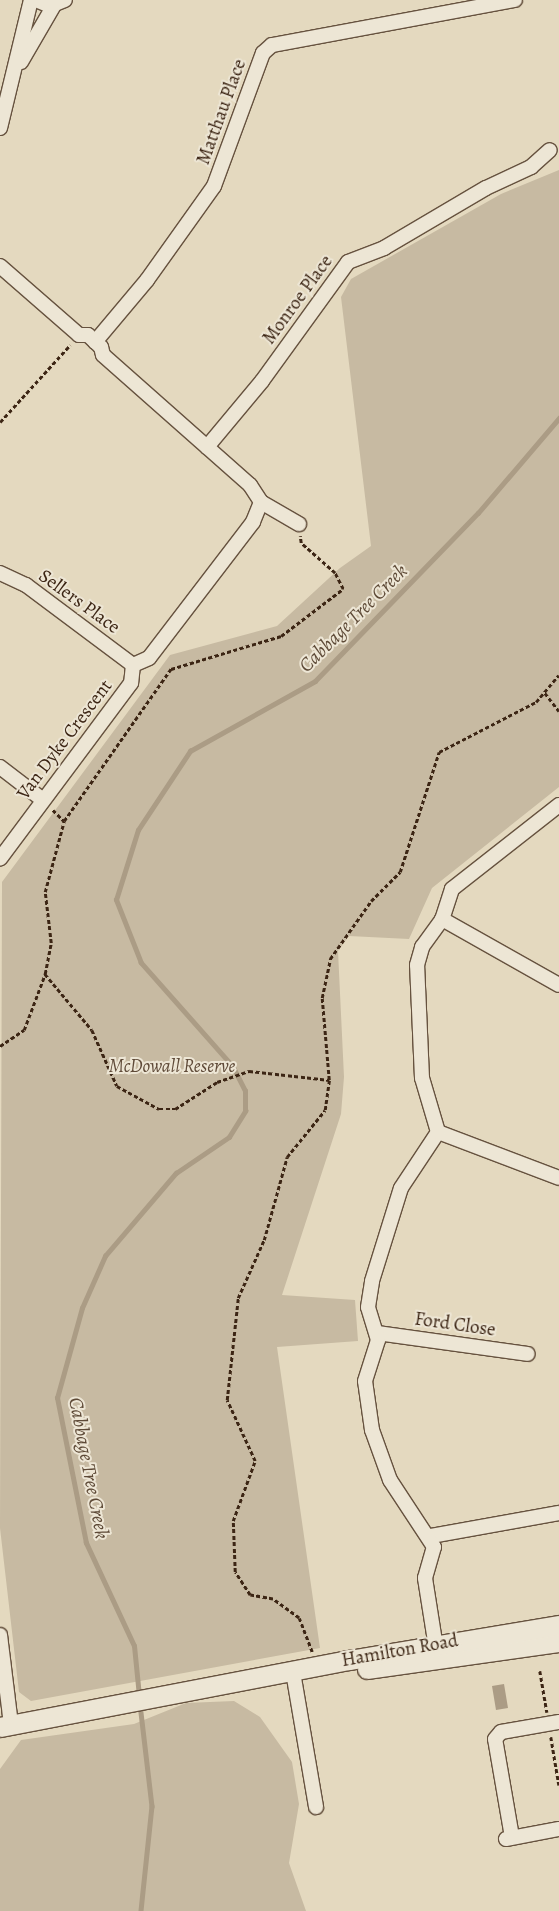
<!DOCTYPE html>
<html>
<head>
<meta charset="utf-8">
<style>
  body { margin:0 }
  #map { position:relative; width:559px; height:1911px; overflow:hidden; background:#e4d9bf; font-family:Alegreya,serif }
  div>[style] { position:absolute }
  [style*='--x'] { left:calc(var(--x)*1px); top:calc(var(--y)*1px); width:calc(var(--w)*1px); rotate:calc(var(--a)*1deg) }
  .green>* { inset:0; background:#c7baa2 }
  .water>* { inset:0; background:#ab9c85 }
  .stream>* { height:4.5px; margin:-2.25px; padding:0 2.25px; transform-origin:2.25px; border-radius:2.25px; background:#ab9c85 }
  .path>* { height:2.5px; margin-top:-1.25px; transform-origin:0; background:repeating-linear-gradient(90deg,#3c2514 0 4px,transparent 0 6.5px) }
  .roads { filter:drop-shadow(1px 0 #66523f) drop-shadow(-1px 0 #66523f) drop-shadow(0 1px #66523f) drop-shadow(0 -1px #66523f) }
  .street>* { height:14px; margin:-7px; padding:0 7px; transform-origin:7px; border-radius:7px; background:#ede6d5 }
  .secondary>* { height:19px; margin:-9.5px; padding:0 9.5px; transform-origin:9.5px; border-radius:9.5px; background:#ede6d5 }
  span { translate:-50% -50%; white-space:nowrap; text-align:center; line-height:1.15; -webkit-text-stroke:4px #ede6d5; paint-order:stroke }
  .street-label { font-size:19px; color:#3c2514 }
  .park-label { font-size:19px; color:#5f4a38; font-style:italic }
  .water-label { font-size:20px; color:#5d4936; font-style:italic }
</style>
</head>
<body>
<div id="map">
  <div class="green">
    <div style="clip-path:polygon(559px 170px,559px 787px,432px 888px,409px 939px,349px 936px,338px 951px,344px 1077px,341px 1114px,282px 1295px,355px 1300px,358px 1341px,277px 1347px,320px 1648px,31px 1701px,19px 1692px,0 1528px,2px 882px,170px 655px,277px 626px,340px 568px,371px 546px,341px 297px,351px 279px,501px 194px)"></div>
    <div style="clip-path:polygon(234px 1701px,260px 1717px,292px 1762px,299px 1804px,289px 1863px,306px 1911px,0 1911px,0 1769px,21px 1740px,134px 1724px,186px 1703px)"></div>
  </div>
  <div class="water">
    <div style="clip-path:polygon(504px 1684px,508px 1708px,496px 1710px,492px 1686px)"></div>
  </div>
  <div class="stream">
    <div style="--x:139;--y:1696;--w:50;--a:-95.7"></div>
    <div style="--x:134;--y:1646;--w:114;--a:-115"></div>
    <div style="--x:86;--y:1543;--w:148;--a:-101.3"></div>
    <div style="--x:57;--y:1398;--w:93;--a:-74.5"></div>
    <div style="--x:82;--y:1308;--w:57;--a:-66.1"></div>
    <div style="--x:105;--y:1256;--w:109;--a:-49.5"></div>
    <div style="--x:176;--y:1173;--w:64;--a:-34.2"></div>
    <div style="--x:229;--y:1137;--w:31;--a:-58"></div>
    <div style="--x:245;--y:1111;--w:20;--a:-90"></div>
    <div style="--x:245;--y:1091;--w:27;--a:-117"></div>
    <div style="--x:233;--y:1067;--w:139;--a:-131.5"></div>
    <div style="--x:141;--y:963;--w:68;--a:-111.6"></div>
    <div style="--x:116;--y:900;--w:73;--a:-72.6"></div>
    <div style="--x:138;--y:830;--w:95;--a:-56.6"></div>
    <div style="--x:190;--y:751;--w:143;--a:-29.2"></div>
    <div style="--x:315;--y:681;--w:234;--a:-45.9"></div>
    <div style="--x:478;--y:513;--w:125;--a:-49.5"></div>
    <div style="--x:140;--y:1704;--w:103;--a:83.3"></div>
    <div style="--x:152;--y:1806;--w:106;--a:96"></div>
  </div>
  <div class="path">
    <div style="--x:0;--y:422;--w:104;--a:-47.7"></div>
    <div style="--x:545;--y:693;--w:23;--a:52"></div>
    <div style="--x:53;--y:810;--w:16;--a:45"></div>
    <div style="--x:45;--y:974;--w:73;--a:50"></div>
    <div style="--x:92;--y:1030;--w:61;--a:65.9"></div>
    <div style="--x:117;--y:1086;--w:48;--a:28.7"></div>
    <div style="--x:159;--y:1109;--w:16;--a:0"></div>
    <div style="--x:175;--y:1109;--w:50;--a:-32.7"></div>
    <div style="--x:217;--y:1082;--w:34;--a:-19"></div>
    <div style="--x:249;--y:1071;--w:81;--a:6.4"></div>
    <div style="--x:0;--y:1046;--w:29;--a:-34"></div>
    <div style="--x:24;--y:1030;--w:60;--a:-69.4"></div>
    <div style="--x:45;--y:974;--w:32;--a:-79"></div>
    <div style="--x:51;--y:943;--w:51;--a:-96.7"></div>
    <div style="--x:45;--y:892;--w:73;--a:-75"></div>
    <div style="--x:64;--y:821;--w:186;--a:-54.9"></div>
    <div style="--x:171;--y:669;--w:115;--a:-16.7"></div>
    <div style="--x:281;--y:636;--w:78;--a:-37.2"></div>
    <div style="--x:343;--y:589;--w:18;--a:-117"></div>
    <div style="--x:335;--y:573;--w:45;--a:-138.6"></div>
    <div style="--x:301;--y:543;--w:7;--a:-98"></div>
    <div style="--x:312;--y:1652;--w:36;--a:-111"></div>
    <div style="--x:299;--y:1618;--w:32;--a:-144"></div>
    <div style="--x:273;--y:1599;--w:23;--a:-170"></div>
    <div style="--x:250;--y:1595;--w:27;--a:-123"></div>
    <div style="--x:235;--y:1572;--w:51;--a:-92.2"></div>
    <div style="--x:233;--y:1521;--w:64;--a:-69.9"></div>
    <div style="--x:255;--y:1461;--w:67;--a:-114.7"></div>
    <div style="--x:227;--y:1400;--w:103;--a:-83.8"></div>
    <div style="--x:238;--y:1298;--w:64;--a:-65.9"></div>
    <div style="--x:264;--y:1240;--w:86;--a:-74.5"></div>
    <div style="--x:287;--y:1157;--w:60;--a:-51"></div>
    <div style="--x:325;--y:1110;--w:30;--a:-82"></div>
    <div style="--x:329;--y:1080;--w:82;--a:-94.9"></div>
    <div style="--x:322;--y:998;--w:40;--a:-78"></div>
    <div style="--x:330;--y:959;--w:71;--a:-54.7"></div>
    <div style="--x:371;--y:901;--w:41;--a:-45"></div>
    <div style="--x:400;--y:872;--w:126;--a:-72"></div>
    <div style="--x:439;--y:752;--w:109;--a:-27.3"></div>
    <div style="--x:536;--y:702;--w:35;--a:-50"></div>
    <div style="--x:540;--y:1671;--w:42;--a:80.3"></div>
    <div style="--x:551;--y:1737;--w:49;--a:80.5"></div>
  </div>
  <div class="roads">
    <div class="street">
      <div style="--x:36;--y:0;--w:15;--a:23"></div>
      <div style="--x:50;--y:6;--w:16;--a:-22"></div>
      <div style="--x:21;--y:62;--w:66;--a:-59.9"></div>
      <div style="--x:0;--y:128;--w:132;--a:-76.4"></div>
      <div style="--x:0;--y:266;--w:105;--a:41.1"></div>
      <div style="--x:79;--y:335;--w:9;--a:0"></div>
      <div style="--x:88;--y:335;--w:18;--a:43"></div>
      <div style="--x:101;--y:347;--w:8;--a:76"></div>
      <div style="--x:103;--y:355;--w:196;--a:41.5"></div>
      <div style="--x:250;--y:485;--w:20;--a:57"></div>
      <div style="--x:261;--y:502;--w:22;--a:112"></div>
      <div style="--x:253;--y:522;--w:171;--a:127.4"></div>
      <div style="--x:149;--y:658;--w:17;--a:156"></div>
      <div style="--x:133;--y:665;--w:18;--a:96"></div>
      <div style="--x:131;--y:683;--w:219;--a:126.7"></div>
      <div style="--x:95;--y:342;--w:81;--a:-50"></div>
      <div style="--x:147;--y:280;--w:115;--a:-54.5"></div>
      <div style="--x:214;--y:186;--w:142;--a:-69.8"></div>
      <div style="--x:263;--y:53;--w:12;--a:-42"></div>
      <div style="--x:272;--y:45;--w:247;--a:-10.5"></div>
      <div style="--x:207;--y:447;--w:86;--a:-50.2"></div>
      <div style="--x:262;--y:381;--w:147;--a:-54.1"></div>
      <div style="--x:348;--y:262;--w:39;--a:-21"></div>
      <div style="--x:384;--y:248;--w:118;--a:-30.5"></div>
      <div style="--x:486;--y:188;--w:50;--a:-25"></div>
      <div style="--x:531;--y:167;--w:25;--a:-42"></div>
      <div style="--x:261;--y:502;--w:44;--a:30.1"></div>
      <div style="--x:0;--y:573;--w:29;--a:25"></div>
      <div style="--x:26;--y:585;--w:134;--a:36.8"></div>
      <div style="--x:0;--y:767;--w:54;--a:37.5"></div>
      <div style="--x:559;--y:805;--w:136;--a:141.9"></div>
      <div style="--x:452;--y:889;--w:32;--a:108"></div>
      <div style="--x:442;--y:919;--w:134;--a:29.4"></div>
      <div style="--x:438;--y:1132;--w:129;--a:20.8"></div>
      <div style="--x:377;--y:1333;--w:152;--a:7.9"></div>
      <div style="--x:431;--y:1536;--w:130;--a:-10.2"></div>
      <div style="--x:0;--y:1635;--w:91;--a:83"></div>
      <div style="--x:437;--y:1654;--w:77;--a:-99"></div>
      <div style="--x:425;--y:1578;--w:32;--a:-74"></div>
      <div style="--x:434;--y:1547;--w:80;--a:-123.3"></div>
      <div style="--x:390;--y:1480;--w:53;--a:-109.8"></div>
      <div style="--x:372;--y:1430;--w:49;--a:-98.1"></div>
      <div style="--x:365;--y:1381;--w:43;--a:-72.4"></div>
      <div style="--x:378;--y:1340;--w:34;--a:-107"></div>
      <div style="--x:368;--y:1307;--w:26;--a:-81"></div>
      <div style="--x:372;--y:1281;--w:97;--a:-72.7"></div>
      <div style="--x:401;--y:1188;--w:67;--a:-56.5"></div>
      <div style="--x:438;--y:1132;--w:56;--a:-106.5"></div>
      <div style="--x:422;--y:1078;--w:113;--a:-92.5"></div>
      <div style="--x:417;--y:965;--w:19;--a:-74"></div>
      <div style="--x:422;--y:947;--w:34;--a:-54"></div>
      <div style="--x:294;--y:1678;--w:131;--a:80.3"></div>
      <div style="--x:512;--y:1837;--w:99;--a:-99.8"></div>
      <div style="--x:495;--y:1739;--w:9;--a:-49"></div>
      <div style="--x:501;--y:1732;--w:59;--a:-9.8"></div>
      <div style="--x:506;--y:1839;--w:54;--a:-10.7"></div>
    </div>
    <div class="secondary">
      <div style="--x:367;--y:1669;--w:194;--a:-8"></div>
      <div style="--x:0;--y:1727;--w:355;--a:-10.9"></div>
      <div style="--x:349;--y:1660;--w:213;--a:-9.5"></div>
    </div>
  </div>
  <div class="street-label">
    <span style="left:222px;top:112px;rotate:-70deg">Matthau Place</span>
    <span style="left:298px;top:300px;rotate:-54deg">Monroe Place</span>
    <span style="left:79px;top:602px;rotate:36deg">Sellers Place</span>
    <span style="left:65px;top:740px;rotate:-53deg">Van Dyke Crescent</span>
    <span style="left:455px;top:1325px;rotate:8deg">Ford Close</span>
    <span style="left:400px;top:1651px;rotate:-10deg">Hamilton Road</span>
  </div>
  <div class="park-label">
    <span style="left:172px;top:1067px">McDowall Reserve</span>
  </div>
  <div class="water-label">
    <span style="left:353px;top:618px;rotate:-45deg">Cabbage Tree Creek</span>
    <span style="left:89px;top:1468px;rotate:79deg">Cabbage Tree Creek</span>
  </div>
</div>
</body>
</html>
